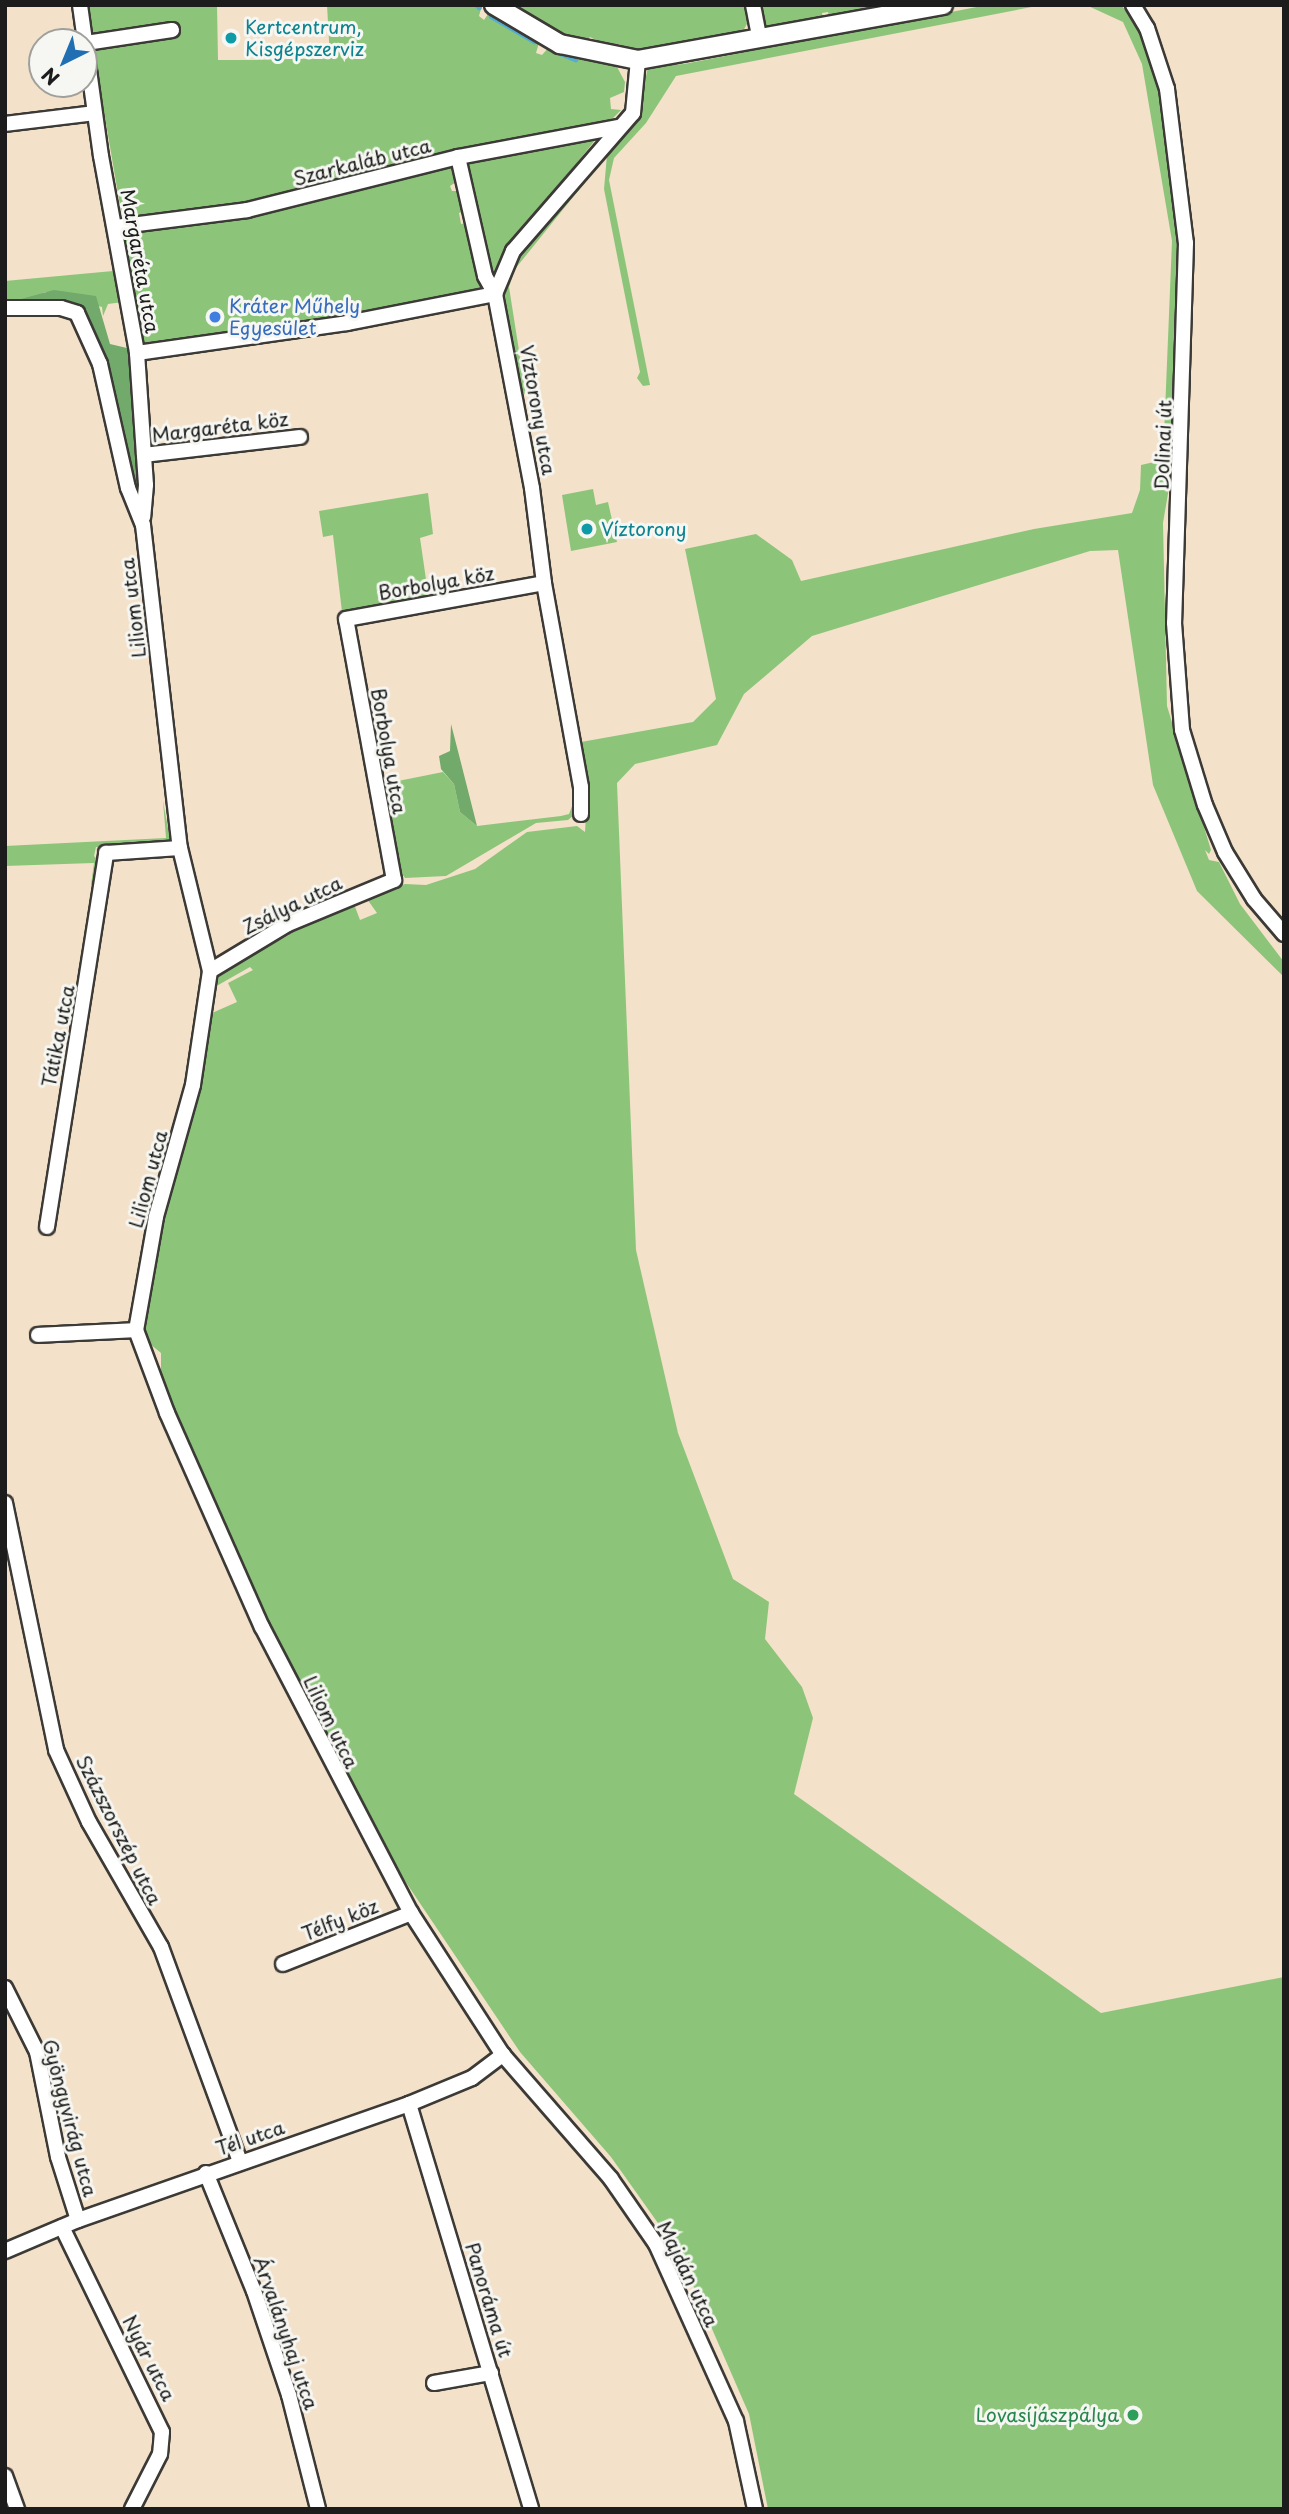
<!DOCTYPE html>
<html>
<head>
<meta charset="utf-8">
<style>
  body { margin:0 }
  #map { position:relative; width:1289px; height:2514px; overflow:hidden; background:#f4e1c9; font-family:"Playpen Sans",sans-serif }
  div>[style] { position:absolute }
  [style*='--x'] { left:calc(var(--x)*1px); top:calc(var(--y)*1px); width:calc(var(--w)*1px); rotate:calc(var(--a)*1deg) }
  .green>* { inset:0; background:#8cc57a }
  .forest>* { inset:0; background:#71aa6a }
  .stream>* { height:4.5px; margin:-2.25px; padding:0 2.25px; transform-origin:2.25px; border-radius:2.25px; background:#54add2 }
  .roads { filter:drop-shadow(2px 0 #3c3a36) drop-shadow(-2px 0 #3c3a36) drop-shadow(0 2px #3c3a36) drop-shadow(0 -2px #3c3a36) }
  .minor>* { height:14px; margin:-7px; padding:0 7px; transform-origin:7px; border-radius:7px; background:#fff }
  .tertiary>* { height:18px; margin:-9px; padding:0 9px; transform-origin:9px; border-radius:9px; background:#fff }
  .dots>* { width:19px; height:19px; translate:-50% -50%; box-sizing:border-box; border:4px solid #f6f6f2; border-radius:50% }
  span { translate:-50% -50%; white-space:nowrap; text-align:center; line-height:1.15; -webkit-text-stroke:6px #f6f6f2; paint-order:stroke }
  .culture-label { font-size:19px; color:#0d838f }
  .left { translate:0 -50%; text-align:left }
  .street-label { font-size:19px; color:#1c1c1c }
  .shop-label { font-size:19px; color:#366cbe }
  .leisure-label { font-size:19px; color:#27864d }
  .right { translate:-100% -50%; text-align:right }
  .frame { position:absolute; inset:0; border:7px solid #1c1c1c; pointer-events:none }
  .north { position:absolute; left:28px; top:28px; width:70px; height:70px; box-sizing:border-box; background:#f6f6f2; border:2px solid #9f9f9c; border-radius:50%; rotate:223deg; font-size:19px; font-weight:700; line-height:28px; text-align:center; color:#1c1c1c }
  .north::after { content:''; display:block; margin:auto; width:24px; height:32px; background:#1f6fb2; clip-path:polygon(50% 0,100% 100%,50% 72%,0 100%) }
</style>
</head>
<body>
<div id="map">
  <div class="green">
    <div style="clip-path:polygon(87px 5px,217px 5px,218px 60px,252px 60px,330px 58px,327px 5px,482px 5px,479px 16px,484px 20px,490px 11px,539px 43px,536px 53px,542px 55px,550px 46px,616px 65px,625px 82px,624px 92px,610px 98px,611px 109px,621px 110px,611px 120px,452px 151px,241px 203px,241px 207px,123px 223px,93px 47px,180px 36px,179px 23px,94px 36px)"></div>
    <div style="clip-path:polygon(511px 5px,744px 5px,746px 17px,747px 5px,749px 20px,742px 33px,640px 51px,618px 44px,617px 51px,590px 37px,584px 43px,566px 38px)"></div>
    <div style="clip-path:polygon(760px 5px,907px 5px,830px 20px,828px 12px,822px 13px,823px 21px,771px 29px,763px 24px)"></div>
    <div style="clip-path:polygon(987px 5px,1042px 5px,676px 76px,646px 123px,614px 158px,609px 180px,650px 385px,643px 386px,637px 378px,640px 372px,604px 189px,607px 155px,515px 269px,509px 287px,526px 395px,522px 392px,504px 294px,508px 268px,639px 109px,648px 67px,684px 64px)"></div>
    <div style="clip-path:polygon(1086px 5px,1122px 6px,1143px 31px,1159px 81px,1182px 238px,1172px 470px,1163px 523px,1167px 706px,1211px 850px,1209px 854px,1205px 850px,1209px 860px,1219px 862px,1240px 904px,1284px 962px,1284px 977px,1197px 891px,1153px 785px,1118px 550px,1090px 551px,812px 636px,744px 694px,717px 745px,635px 764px,617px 783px,636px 1250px,678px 1433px,733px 1579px,769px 1602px,765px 1639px,802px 1687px,813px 1718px,794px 1794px,1101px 2013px,1284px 1977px,1284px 2509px,768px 2509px,749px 2414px,689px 2276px,670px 2240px,611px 2157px,520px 2052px,403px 1878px,277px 1646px,280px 1641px,273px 1638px,173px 1412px,161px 1373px,161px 1353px,144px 1339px,141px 1328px,161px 1221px,193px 1107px,212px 1013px,237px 1002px,228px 983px,253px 970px,250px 967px,213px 988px,213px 977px,289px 935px,288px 929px,354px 904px,360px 920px,377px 913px,367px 899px,405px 884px,426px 885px,475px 869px,527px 832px,577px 826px,585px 832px,587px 798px,581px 742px,693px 722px,716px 699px,685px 549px,756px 534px,792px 560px,801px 581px,1034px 529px,1132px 513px,1140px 490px,1141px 465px,1163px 460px,1172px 241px,1142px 64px,1123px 22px)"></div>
    <div style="clip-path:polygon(596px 139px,512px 244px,492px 283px,463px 165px,508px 152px)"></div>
    <div style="clip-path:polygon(452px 163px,459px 180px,450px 186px,452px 191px,459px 191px,465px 211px,459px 213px,461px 224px,467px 223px,486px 291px,343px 315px,343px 319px,143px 345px,128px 274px,125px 230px)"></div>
    <div style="clip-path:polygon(110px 253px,116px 253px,123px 302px,108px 304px,103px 316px,102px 307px,45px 292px,33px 299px,5px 302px,5px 281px,113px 271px)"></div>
    <div style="clip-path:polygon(593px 489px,596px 505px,608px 502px,617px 542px,571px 551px,562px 495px)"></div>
    <div style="clip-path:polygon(428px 493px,433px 534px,420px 538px,429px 600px,342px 612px,333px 535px,323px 537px,319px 511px)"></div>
    <div style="clip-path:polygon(443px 772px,454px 784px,460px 812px,477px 826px,561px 816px,569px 814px,574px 801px,574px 815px,568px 820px,536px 823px,446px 876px,405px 878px,393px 861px,378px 785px)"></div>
    <div style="clip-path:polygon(163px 801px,170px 839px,167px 844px,96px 847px,94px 856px,99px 861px,95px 885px,91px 885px,94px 863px,5px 866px,5px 846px,166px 838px)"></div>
  </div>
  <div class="forest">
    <div style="clip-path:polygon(54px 290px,96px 296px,110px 344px,131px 349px,141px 497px,137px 497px,81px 312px,10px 302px)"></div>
    <div style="clip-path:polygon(451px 724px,460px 759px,477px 826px,460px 812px,454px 784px,441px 769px,439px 756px,450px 751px)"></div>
  </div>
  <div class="stream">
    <div style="--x:477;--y:5;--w:3;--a:45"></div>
    <div style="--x:491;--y:16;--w:50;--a:30.2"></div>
    <div style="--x:555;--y:51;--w:22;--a:22"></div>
  </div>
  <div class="roads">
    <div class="minor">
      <div style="--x:80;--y:5;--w:152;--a:82.1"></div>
      <div style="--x:101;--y:156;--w:200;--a:79.6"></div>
      <div style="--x:137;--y:353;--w:132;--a:86.1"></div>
      <div style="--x:146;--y:485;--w:32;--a:95"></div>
      <div style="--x:753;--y:5;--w:33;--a:79"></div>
      <div style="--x:1133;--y:5;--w:27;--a:59"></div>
      <div style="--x:1147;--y:28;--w:64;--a:71.8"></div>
      <div style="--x:1167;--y:89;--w:155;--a:83"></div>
      <div style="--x:1186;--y:243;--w:380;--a:91.8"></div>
      <div style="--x:1174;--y:623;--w:107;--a:85.7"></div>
      <div style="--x:1182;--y:730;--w:78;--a:73"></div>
      <div style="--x:1205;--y:805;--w:51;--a:66.9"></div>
      <div style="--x:1225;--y:852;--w:55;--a:58.3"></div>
      <div style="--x:1254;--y:899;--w:46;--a:49.4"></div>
      <div style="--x:86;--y:43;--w:87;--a:-8.6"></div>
      <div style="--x:5;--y:124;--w:90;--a:-7"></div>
      <div style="--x:458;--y:157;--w:122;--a:77.2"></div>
      <div style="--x:485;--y:276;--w:21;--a:61"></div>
      <div style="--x:115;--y:227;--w:133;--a:-7.3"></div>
      <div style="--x:247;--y:210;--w:218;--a:-14.1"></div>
      <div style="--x:458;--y:157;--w:163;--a:-10.6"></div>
      <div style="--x:5;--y:308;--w:56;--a:0"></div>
      <div style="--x:61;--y:308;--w:17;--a:17"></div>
      <div style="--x:77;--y:313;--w:56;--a:65.7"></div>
      <div style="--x:100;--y:364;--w:127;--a:77.3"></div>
      <div style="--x:128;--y:488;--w:40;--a:68"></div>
      <div style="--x:143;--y:525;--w:325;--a:83.5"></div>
      <div style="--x:180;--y:848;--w:127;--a:76.3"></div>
      <div style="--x:210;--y:971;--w:115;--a:98.5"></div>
      <div style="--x:193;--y:1085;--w:137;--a:105.7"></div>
      <div style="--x:156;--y:1217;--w:115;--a:100"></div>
      <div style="--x:136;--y:1330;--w:89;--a:69.5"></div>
      <div style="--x:167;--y:1413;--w:234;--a:66.1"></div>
      <div style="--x:262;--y:1627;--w:322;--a:62.5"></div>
      <div style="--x:411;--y:1913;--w:169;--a:57.1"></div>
      <div style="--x:503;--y:2055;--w:164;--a:48.9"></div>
      <div style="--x:611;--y:2179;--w:79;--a:55.3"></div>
      <div style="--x:656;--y:2244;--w:194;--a:65.7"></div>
      <div style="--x:736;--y:2421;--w:90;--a:77.8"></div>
      <div style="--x:137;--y:353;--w:212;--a:-8.1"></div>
      <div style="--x:347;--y:323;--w:151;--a:-11.1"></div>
      <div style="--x:144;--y:455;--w:157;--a:-6.6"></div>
      <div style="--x:581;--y:814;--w:27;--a:-90"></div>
      <div style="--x:581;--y:787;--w:207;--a:-100.3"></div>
      <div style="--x:544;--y:583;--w:96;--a:-97.2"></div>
      <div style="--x:532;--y:488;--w:197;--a:-100.8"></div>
      <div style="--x:495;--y:294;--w:47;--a:-67.3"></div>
      <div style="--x:513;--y:251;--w:183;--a:-49"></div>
      <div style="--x:633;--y:113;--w:53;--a:-84.6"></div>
      <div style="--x:210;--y:971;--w:91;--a:-31.1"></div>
      <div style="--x:288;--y:924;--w:115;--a:-22.5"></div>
      <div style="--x:394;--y:880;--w:265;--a:-100.4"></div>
      <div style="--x:346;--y:619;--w:201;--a:-10.3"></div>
      <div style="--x:47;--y:1227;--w:379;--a:-81"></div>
      <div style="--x:106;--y:853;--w:74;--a:-3.9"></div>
      <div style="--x:38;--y:1335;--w:98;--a:-2.9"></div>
      <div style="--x:5;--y:1503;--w:252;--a:78.3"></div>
      <div style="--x:56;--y:1750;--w:79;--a:65.4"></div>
      <div style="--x:89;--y:1822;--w:144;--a:60.1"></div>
      <div style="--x:161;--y:1947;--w:229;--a:69.8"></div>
      <div style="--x:283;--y:1964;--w:138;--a:-21.7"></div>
      <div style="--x:5;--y:1988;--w:72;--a:63.4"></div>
      <div style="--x:37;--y:2052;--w:107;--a:78.7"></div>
      <div style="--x:58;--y:2157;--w:66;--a:72.4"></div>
      <div style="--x:409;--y:2104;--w:423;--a:73.2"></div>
      <div style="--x:206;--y:2173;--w:127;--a:67.9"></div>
      <div style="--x:254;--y:2291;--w:110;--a:71.4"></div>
      <div style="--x:289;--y:2395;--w:118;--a:75.7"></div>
      <div style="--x:62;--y:2227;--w:228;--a:64"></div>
      <div style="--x:162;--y:2432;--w:22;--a:95"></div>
      <div style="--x:160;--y:2454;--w:62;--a:117"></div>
      <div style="--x:5;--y:2251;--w:79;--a:-23"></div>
      <div style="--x:78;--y:2220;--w:351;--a:-19.3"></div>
      <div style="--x:409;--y:2104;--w:68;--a:-22.4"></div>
      <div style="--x:472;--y:2078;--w:39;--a:-37"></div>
      <div style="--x:434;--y:2383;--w:58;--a:-10"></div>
      <div style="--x:5;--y:2476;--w:35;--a:70"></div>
    </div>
    <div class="tertiary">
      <div style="--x:494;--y:5;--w:77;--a:30.6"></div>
      <div style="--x:560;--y:44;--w:80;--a:11.6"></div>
      <div style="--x:638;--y:60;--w:310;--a:-10.2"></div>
    </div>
  </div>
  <div class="dots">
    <div style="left:231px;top:38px;background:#0f9aa8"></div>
    <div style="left:215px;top:317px;background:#3f7fe0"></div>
    <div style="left:587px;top:529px;background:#0f9aa8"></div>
    <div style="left:1133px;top:2415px;background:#2e9e5b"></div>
  </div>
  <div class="culture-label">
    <span class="left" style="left:245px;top:38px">Kertcentrum,<br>Kisgépszerviz</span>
    <span class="left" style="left:601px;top:529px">Víztorony</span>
  </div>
  <div class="street-label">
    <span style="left:362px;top:162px;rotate:-14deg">Szarkaláb utca</span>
    <span style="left:140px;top:261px;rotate:80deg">Margaréta utca</span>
    <span style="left:538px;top:410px;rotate:80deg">Víztorony utca</span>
    <span style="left:220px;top:427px;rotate:-7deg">Margaréta köz</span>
    <span style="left:1163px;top:445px;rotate:-88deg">Dolinai út</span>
    <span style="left:436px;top:583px;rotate:-10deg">Borbolya köz</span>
    <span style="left:133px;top:608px;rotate:-97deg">Liliom utca</span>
    <span style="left:389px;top:751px;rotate:80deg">Borbolya utca</span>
    <span style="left:292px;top:905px;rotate:-26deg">Zsálya utca</span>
    <span style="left:58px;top:1036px;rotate:-79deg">Tátika utca</span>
    <span style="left:148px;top:1179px;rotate:-75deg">Liliom utca</span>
    <span style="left:331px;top:1722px;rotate:64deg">Liliom utca</span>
    <span style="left:119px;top:1830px;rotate:63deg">Százszorszép utca</span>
    <span style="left:340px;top:1920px;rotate:-22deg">Télfy köz</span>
    <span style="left:70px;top:2118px;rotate:75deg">Gyöngyvirág utca</span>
    <span style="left:250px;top:2138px;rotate:-19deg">Tél utca</span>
    <span style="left:688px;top:2274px;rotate:64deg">Majdán utca</span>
    <span style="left:489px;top:2300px;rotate:73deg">Panoráma út</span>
    <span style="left:286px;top:2333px;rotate:71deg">Árvalányhaj utca</span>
    <span style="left:149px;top:2358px;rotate:63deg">Nyár utca</span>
  </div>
  <div class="shop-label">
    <span class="left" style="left:229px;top:317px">Kráter Műhely<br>Egyesület</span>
  </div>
  <div class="leisure-label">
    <span class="right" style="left:1119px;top:2415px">Lovasíjászpálya</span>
  </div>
  <div class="frame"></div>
  <div class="north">N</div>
</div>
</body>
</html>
